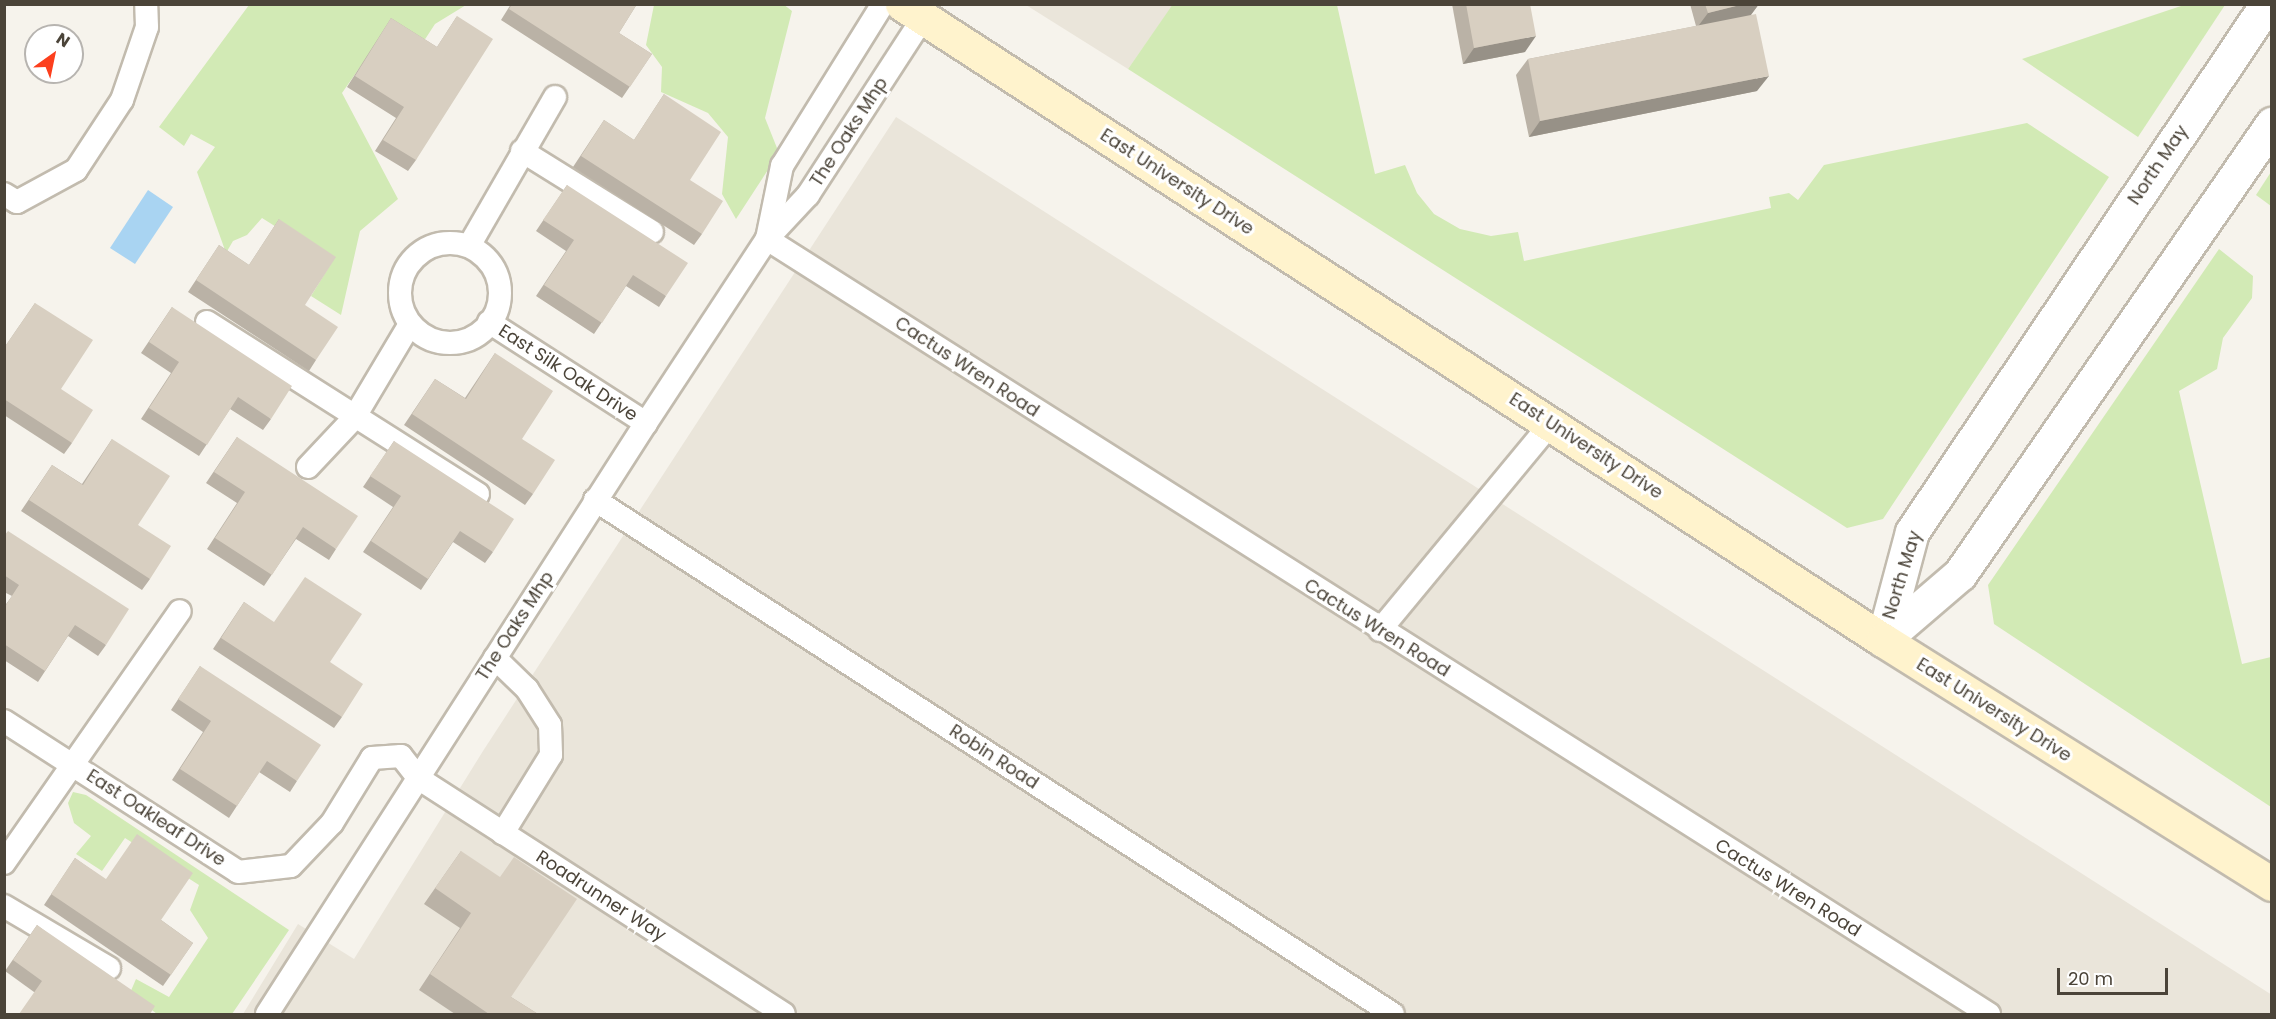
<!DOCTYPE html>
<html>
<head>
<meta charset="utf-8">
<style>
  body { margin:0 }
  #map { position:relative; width:2276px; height:1019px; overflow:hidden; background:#f6f3ec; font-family:Poppins,sans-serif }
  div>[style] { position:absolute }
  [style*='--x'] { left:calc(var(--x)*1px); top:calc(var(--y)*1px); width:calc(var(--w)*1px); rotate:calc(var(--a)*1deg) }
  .residential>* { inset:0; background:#eae5da }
  .green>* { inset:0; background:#d2eab5 }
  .water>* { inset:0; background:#a9d4f2 }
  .roads { filter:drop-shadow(2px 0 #c2bbae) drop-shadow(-2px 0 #c2bbae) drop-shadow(0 2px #c2bbae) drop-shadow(0 -2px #c2bbae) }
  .service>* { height:22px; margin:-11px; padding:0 11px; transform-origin:11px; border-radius:11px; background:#fff }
  .service>.ring { margin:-11px; padding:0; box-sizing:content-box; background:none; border:22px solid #fff; border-radius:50% }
  .minor>* { height:33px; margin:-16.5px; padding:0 16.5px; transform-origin:16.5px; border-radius:16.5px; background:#fff }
  .secondary>* { height:33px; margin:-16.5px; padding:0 16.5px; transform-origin:16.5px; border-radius:16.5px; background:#fff3cd }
  .wall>* { inset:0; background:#bab2a6 }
  .shaded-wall>* { inset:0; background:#979187 }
  .building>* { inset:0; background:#d8cfc1 }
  span { translate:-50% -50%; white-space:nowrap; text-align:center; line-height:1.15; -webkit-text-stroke:6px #fff; paint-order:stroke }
  .street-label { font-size:18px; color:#4b4439 }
  .frame { position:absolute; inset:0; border:6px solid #4b4439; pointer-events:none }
  .north { position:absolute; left:24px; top:24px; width:60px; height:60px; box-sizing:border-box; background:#fff; border:2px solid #b7b4b0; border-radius:50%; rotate:33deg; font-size:16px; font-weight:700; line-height:24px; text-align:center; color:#4b4439 }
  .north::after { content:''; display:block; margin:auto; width:21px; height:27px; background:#fc3f1d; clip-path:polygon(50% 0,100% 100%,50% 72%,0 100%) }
  .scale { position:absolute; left:2057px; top:968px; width:111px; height:27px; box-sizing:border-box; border:3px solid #4b4439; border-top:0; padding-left:8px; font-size:18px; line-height:21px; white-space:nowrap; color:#4b4439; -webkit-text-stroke:4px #fff; paint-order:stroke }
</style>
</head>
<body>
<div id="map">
  <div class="residential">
    <div style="clip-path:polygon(1026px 5px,1173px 5px,1128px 69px)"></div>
    <div style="clip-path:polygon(896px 117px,2272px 995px,2271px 1014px,243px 1014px,298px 924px,354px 959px,483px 751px)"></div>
  </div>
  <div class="green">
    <div style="clip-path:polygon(783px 4px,792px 11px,765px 118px,779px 153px,736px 219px,722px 194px,728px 137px,708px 113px,661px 92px,662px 67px,646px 45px,654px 5px)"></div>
    <div style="clip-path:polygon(1173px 4px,1337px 5px,1375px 174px,1405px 165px,1417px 193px,1434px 214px,1460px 229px,1491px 236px,1518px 232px,1524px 261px,1771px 208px,1769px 197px,1789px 193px,1798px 200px,1824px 165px,2027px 123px,2109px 177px,1883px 519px,1847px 528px,1128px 69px)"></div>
    <div style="clip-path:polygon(249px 5px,466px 5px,435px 24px,418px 50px,385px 31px,342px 93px,398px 199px,360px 231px,341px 315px,311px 296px,332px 262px,262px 218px,247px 235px,233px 241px,226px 253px,197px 172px,215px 147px,191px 134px,184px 146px,159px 127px)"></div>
    <div style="clip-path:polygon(2184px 5px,2225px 5px,2138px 137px,2022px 59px)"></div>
    <div style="clip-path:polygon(2271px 172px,2271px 206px,2256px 195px)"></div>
    <div style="clip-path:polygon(2219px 249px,2253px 276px,2252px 298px,2223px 338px,2217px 369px,2179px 391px,2242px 664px,2271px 657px,2271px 807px,1994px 624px,1988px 585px)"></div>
    <div style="clip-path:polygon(73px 792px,86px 795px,289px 930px,232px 1014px,157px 1014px,130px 993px,136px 979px,169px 997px,208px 938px,190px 910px,199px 885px,125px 838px,102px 871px,76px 854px,91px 836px,74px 823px,68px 803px)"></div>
  </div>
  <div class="water">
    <div style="clip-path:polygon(148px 190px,173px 207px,135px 264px,110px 248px)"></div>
  </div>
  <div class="roads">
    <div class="service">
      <div style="--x:522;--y:151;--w:153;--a:31.9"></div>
      <div style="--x:4;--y:194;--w:15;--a:32"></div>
      <div style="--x:17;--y:202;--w:67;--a:-28.5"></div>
      <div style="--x:76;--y:170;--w:84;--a:-56.7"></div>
      <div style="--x:122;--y:100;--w:77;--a:-71.1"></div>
      <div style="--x:147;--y:27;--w:23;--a:-92"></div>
      <div style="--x:767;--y:239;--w:1447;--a:32.38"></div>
      <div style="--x:767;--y:239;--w:75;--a:-78.4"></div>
      <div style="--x:782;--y:166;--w:191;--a:-58.1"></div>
      <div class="ring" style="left:400px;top:243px;width:78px;height:78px"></div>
      <div style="--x:469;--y:246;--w:172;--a:-60"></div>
      <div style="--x:207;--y:322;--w:321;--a:32.4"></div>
      <div style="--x:489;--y:322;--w:187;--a:32.8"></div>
      <div style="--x:308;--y:467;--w:67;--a:-46.8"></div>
      <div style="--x:354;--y:418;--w:109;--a:-59.2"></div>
      <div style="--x:595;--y:500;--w:949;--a:32.79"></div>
      <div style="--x:1380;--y:630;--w:268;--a:-50.4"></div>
      <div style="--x:495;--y:658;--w:45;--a:44.1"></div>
      <div style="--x:527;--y:689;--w:43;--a:57.4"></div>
      <div style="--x:550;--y:725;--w:30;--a:88"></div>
      <div style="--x:551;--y:755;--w:92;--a:121.6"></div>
      <div style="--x:4;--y:721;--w:278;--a:32.8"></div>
      <div style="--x:238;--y:872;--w:53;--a:-6.5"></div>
      <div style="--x:291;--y:866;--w:59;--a:-46.4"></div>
      <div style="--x:332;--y:823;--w:76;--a:-58.4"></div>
      <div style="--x:372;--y:758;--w:29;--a:-4"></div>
      <div style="--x:401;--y:756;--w:28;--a:52"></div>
      <div style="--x:418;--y:778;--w:435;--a:32.8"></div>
      <div style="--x:4;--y:863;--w:307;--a:-55.1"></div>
      <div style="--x:4;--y:906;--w:122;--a:30.6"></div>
      <div style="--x:267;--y:1014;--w:702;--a:-57.33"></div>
      <div style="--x:646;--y:423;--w:220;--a:-56.7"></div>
      <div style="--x:767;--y:239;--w:60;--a:-47"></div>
      <div style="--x:808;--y:195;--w:211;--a:-57"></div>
    </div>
    <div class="minor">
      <div style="--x:1883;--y:640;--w:112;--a:-75"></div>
      <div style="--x:1912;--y:532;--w:636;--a:-56.09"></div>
      <div style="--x:1883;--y:640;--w:101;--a:-40.6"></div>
      <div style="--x:1960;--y:574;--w:548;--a:-55.27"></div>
    </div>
    <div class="secondary">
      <div style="--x:902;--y:4;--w:1169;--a:32.96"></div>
      <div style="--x:1883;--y:640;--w:459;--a:32.1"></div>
    </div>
  </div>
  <div class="wall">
    <div style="clip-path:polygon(511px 4px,637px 4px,619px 33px,652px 54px,622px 98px,501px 20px)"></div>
    <div style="clip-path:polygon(1452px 4px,1530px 4px,1525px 52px,1463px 64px)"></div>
    <div style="clip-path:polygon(1690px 4px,1759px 4px,1751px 15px,1757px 91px,1529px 137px,1516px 75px,1528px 59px,1696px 26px)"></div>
    <div style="clip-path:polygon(457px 16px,416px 160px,408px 171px,375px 151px,396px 118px,347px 87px,391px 18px,437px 47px)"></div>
    <div style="clip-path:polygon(664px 94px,690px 180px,702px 234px,694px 245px,573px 167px,604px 120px,634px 140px)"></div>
    <div style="clip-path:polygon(567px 185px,666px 296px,659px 307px,626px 286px,594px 334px,536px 296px,566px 251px,536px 231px)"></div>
    <div style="clip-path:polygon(279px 219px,305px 305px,316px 360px,309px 371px,188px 292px,219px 245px,249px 265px)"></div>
    <div style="clip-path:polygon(35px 303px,61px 389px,72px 443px,64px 454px,4px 415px,4px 348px)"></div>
    <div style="clip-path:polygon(172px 307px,271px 419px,263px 430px,230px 409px,199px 456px,141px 419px,171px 373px,141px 353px)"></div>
    <div style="clip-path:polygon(495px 353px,522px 439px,533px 494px,525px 505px,404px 425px,435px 379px,465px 398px)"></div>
    <div style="clip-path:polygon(237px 437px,336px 549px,329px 560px,296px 539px,264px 586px,207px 549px,237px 503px,206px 483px)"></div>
    <div style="clip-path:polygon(112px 439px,138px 525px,150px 579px,142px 590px,21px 511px,52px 465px,82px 484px)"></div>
    <div style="clip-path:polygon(394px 441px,493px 552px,485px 563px,453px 542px,421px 590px,363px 552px,393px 507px,363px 487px)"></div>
    <div style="clip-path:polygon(4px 535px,106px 645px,98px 656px,68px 636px,38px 682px,4px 660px,4px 607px,12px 596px,4px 592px)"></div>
    <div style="clip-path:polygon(244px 602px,330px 662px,342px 717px,334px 728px,213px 649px)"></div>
    <div style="clip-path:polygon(200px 666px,297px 781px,290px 792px,259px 772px,229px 818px,172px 780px,203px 732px,171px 710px)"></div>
    <div style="clip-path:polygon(461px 851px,511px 997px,538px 1014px,455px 1014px,419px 990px,460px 928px,424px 904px)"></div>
    <div style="clip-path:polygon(75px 858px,193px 943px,163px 986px,44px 905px)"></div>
    <div style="clip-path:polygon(37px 925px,150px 1014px,34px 992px,5px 971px)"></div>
  </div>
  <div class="shaded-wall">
    <div style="clip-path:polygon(1744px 4px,1759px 4px,1750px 16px,1696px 29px,1708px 13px)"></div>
    <div style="clip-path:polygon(1536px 36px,1525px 52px,1463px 64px,1474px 48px)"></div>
    <div style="clip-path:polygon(1769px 76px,1757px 91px,1529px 137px,1540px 121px)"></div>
  </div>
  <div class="building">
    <div style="clip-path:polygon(512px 4px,637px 4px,619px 33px,652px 54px,630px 87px,509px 9px)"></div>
    <div style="clip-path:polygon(1466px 4px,1530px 4px,1536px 36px,1474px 48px)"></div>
    <div style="clip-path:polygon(1705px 4px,1744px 4px,1708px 13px)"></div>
    <div style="clip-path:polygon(1756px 14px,1769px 76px,1540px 121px,1528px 59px)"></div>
    <div style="clip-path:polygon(457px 16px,493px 39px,416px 160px,383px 140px,404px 107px,355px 76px,391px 18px,437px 47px)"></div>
    <div style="clip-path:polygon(664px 94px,721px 132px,690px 180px,723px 201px,702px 234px,581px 156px,604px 120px,634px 140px)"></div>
    <div style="clip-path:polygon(567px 185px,688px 263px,666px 296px,633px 275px,602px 323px,544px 285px,574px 240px,543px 220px)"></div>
    <div style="clip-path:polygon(279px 219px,336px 257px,305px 305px,338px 327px,316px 360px,196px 280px,219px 245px,249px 265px)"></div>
    <div style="clip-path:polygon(35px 303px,93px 340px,61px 389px,93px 410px,72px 443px,4px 399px,4px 348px)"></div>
    <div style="clip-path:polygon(172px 307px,292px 386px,271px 419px,238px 397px,207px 445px,149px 408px,179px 362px,149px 342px)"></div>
    <div style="clip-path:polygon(495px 353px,553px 391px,522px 439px,555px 460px,533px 494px,412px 414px,435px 379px,466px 399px)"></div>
    <div style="clip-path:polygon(237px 437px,358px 516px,336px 549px,303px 527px,272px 575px,215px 538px,245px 492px,214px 472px)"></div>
    <div style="clip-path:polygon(112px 439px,170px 476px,138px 525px,171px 546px,150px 579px,29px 500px,52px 465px,83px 485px)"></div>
    <div style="clip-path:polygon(394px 441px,514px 519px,493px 552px,460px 531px,428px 579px,371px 541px,401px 496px,370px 476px)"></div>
    <div style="clip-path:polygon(8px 531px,129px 609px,106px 645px,75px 625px,45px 671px,4px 644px,4px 608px,19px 585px,4px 575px,4px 536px)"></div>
    <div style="clip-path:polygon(305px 577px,362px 614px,330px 662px,363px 684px,342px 717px,221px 638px,244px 602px,274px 622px)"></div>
    <div style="clip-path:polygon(200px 666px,321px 745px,297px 781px,267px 761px,237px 806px,180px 769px,211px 721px,178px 699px)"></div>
    <div style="clip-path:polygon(137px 834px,193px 873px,161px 920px,193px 943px,171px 975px,51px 894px,75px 858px,106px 879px)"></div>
    <div style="clip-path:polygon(461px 851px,500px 877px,514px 857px,577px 899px,511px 997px,538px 1014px,489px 1014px,430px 974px,471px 913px,435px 888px)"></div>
    <div style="clip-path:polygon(37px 925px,155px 1006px,150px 1014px,19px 1014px,42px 981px,13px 960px)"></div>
  </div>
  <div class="street-label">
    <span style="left:849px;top:132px;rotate:-57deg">The Oaks Mhp</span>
    <span style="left:2158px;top:165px;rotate:-56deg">North May</span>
    <span style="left:1177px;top:182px;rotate:33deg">East University Drive</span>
    <span style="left:967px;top:367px;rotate:33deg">Cactus Wren Road</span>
    <span style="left:568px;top:373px;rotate:33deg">East Silk Oak Drive</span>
    <span style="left:1586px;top:446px;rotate:33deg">East University Drive</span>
    <span style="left:1902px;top:575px;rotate:-73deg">North May</span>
    <span style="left:515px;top:626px;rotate:-57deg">The Oaks Mhp</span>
    <span style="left:1377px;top:628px;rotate:32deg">Cactus Wren Road</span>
    <span style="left:1994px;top:710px;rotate:32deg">East University Drive</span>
    <span style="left:994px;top:757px;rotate:33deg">Robin Road</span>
    <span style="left:156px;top:818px;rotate:33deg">East Oakleaf Drive</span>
    <span style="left:1788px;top:888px;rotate:32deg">Cactus Wren Road</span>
    <span style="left:601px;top:896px;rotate:33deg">Roadrunner Way</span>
  </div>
  <div class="frame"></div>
  <div class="north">N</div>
  <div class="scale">20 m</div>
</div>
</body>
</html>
